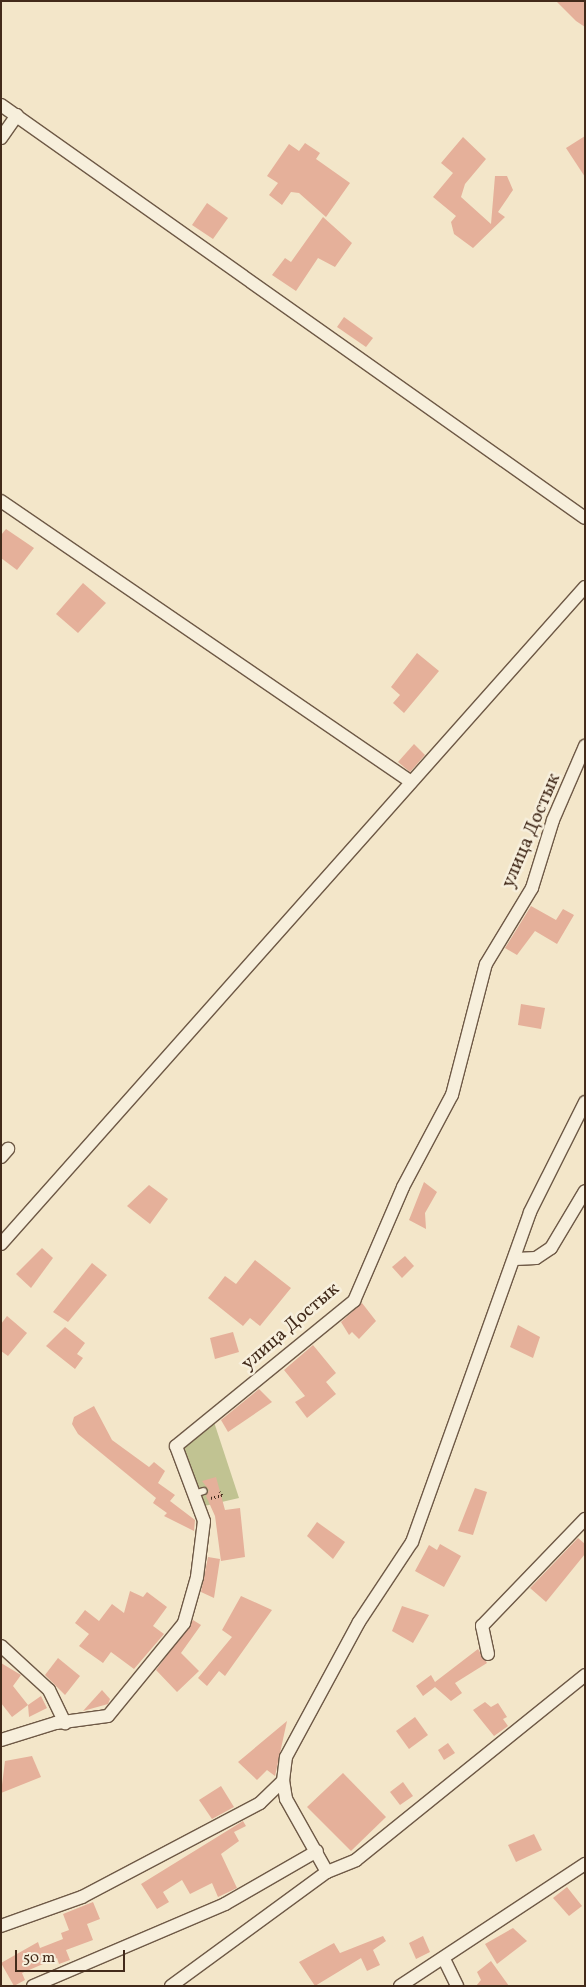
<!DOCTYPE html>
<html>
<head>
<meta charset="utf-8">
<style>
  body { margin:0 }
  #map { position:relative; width:586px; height:1987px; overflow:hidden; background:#f3e6c9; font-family:Vollkorn,serif }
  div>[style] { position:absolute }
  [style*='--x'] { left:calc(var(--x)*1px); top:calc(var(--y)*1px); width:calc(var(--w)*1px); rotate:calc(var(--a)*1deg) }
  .green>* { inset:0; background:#c1c392 }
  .building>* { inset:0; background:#e5b09a }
  .path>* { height:2.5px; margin-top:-1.25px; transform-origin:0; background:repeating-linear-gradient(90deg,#422a1a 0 1px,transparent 0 3.5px) }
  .roads { filter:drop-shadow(1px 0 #6e5946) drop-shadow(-1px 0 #6e5946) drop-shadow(0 1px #6e5946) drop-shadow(0 -1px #6e5946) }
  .service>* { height:6px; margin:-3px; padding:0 3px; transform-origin:3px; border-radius:3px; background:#f7efdc }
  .minor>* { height:12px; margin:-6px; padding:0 6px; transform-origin:6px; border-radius:6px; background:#f7efdc }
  span { translate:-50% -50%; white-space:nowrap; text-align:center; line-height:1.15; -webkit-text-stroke:5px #f7efdc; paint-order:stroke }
  .street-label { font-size:19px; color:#422a1a }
  .frame { position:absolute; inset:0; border:2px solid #422a1a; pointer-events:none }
  .scale { position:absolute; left:15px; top:1950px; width:110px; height:22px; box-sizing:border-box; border:2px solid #422a1a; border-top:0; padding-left:6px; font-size:15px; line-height:18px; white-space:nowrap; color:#422a1a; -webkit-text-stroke:4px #f7efdc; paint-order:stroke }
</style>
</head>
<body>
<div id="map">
  <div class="green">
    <div style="clip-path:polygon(213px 1419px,239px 1498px,200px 1507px,178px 1446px)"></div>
  </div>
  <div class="building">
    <div style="clip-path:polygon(556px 1px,585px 1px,585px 27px,576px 21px)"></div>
    <div style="clip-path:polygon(585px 136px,585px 177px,566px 148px)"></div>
    <div style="clip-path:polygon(463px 137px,486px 159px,465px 184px,461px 197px,491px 224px,495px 176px,507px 176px,513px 190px,498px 212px,505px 217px,473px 248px,454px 234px,451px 222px,456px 216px,433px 197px,453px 173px,441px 163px)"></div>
    <div style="clip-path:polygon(305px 143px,320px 153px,316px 159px,350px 183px,326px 217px,299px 193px,291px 192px,282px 205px,269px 195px,278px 183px,267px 176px,289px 144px,299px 151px)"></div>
    <div style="clip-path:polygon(207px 203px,228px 218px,213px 239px,192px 225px)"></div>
    <div style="clip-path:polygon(323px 217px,352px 243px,335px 267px,318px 258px,296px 291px,272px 275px,285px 258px,291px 262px)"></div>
    <div style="clip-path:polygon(344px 317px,373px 338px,366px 347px,337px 327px)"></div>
    <div style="clip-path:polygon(6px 529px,34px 548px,17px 570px,1px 558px,1px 535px)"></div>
    <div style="clip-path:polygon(83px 583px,106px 603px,78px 633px,56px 614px)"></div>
    <div style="clip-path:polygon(417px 653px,439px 671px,404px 713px,393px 703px,400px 695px,391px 687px)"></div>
    <div style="clip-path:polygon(414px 744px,425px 755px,410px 772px,398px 762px)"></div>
    <div style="clip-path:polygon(531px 906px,556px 920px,563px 909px,574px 915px,557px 944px,535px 931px,517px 955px,505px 948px)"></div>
    <div style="clip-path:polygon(521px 1004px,545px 1008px,541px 1029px,518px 1025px)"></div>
    <div style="clip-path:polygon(424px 1182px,437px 1192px,425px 1213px,426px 1229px,409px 1220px)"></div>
    <div style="clip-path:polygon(149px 1185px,168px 1199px,150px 1224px,127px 1206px)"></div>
    <div style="clip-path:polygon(42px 1248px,53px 1258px,31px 1288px,16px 1274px)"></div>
    <div style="clip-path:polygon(405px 1256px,414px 1266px,402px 1278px,392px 1267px)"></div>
    <div style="clip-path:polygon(255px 1260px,291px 1288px,260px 1326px,250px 1318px,243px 1326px,208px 1298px,225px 1276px,236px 1284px)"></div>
    <div style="clip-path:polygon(92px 1263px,107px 1275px,68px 1322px,53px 1312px)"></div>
    <div style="clip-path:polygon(362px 1303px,376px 1321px,359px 1339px,352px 1332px,349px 1335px,341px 1322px)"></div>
    <div style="clip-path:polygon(7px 1316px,27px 1333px,8px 1356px,1px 1351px,1px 1324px)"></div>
    <div style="clip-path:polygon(518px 1325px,540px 1337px,533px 1358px,510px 1347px)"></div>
    <div style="clip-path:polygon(65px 1327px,85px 1343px,77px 1354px,83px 1358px,75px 1369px,46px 1346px)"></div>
    <div style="clip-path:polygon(233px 1332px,239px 1352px,215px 1359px,210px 1338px)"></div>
    <div style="clip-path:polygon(313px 1345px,336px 1373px,326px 1382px,336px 1394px,307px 1418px,295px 1402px,305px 1396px,284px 1370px)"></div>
    <div style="clip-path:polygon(259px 1389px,272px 1402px,228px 1432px,221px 1420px)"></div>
    <div style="clip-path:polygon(94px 1406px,112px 1440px,149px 1467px,154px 1462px,165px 1471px,158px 1483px,175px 1495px,170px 1501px,195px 1520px,194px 1531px,164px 1516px,167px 1513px,153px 1503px,156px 1498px,78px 1434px,72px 1424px,74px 1417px)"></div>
    <div style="clip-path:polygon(216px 1477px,225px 1510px,240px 1508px,245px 1557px,221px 1561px,215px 1516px,206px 1496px,209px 1490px,202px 1481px)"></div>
    <div style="clip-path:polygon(475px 1488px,487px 1492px,473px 1535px,458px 1531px)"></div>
    <div style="clip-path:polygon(317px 1522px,345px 1542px,333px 1559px,307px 1536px)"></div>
    <div style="clip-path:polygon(578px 1538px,585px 1544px,585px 1554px,546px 1602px,530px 1588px)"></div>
    <div style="clip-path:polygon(440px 1544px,461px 1556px,444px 1587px,415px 1571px,429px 1545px,437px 1550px)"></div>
    <div style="clip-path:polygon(208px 1557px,220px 1559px,214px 1598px,201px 1592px)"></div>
    <div style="clip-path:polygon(130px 1591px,143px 1597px,147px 1592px,167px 1607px,153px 1626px,164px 1634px,134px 1669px,111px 1652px,103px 1663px,79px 1646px,89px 1634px,75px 1623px,85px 1610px,99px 1621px,112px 1604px,124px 1613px)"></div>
    <div style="clip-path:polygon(241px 1596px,272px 1610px,225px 1676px,219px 1671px,207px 1686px,198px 1678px,232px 1637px,222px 1630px)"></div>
    <div style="clip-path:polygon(402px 1606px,429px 1615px,413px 1643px,392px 1631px)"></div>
    <div style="clip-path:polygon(193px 1620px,201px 1625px,181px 1653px,199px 1671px,177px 1692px,156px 1670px)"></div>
    <div style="clip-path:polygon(478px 1649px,487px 1663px,455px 1683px,462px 1693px,451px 1701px,435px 1687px,423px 1696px,416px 1686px,431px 1675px,435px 1682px)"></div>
    <div style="clip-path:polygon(58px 1658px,80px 1676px,65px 1695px,45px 1675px)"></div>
    <div style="clip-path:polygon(1px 1663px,21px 1675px,13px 1686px,28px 1705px,41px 1696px,47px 1708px,29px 1717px,28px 1705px,12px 1717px,1px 1703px)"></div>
    <div style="clip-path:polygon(102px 1690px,110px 1699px,108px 1704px,83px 1711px)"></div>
    <div style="clip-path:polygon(485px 1702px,491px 1707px,498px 1703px,507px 1717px,503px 1719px,508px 1726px,494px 1736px,473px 1710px)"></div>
    <div style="clip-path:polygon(415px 1717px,428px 1735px,409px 1749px,396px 1731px)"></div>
    <div style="clip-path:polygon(287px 1721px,275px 1776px,267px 1770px,257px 1780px,238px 1762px)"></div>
    <div style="clip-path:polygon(448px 1743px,455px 1753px,444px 1760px,438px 1750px)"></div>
    <div style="clip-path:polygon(32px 1756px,41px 1777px,1px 1793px,5px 1761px)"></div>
    <div style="clip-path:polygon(343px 1773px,386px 1817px,351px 1851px,307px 1807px)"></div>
    <div style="clip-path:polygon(403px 1782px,413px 1796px,400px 1805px,390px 1792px)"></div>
    <div style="clip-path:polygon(221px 1786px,234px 1807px,212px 1819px,199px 1800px)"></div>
    <div style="clip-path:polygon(243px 1821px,246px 1826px,234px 1832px,239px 1841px,221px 1854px,237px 1888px,218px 1897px,212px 1883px,190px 1894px,182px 1880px,163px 1892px,169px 1902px,157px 1909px,141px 1884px)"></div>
    <div style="clip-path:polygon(534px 1834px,542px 1850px,516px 1862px,508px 1845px)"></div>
    <div style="clip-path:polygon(567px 1887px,582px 1906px,569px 1916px,553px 1898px)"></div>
    <div style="clip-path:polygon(93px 1902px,100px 1919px,87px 1924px,93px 1940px,66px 1950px,70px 1960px,59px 1964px,57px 1958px,22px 1973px,25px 1980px,14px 1986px,1px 1963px,38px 1942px,40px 1948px,63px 1939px,61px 1933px,69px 1930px,63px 1914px)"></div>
    <div style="clip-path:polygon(513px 1928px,527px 1941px,497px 1964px,485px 1944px)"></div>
    <div style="clip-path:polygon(383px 1936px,386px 1941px,373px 1950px,380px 1965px,367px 1971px,361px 1958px,315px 1986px,299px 1962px,334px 1943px,340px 1953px)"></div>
    <div style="clip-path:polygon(423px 1936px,430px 1952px,416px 1959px,409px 1943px)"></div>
    <div style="clip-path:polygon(491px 1961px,509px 1986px,476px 1986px,481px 1980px,477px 1972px)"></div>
  </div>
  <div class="path">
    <div style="--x:211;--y:1498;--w:11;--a:-15"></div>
    <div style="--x:222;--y:1495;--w:4;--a:-124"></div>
  </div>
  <div class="roads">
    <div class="service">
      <div style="--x:194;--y:1494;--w:10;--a:-17"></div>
    </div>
    <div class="minor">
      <div style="--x:1;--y:105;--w:715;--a:35.27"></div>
      <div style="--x:1;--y:138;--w:28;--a:-55"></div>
      <div style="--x:1;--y:501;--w:497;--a:34.4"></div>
      <div style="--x:1;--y:1157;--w:11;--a:-49"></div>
      <div style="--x:1;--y:1244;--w:879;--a:-48.37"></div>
      <div style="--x:515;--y:1259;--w:21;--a:-3"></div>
      <div style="--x:536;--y:1258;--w:18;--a:-34"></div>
      <div style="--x:551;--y:1248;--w:66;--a:-59.2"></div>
      <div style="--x:1;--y:1646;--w:65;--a:42.5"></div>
      <div style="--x:49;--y:1690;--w:37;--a:64"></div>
      <div style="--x:488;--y:1654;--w:29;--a:-102"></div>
      <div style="--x:482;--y:1626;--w:149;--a:-46.1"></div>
      <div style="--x:1;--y:1740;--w:58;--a:-17.2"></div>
      <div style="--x:56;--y:1723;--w:52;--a:-7.7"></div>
      <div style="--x:108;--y:1716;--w:120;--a:-50.7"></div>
      <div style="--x:184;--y:1623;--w:48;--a:-74.2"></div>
      <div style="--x:197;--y:1577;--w:56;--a:-82.9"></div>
      <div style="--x:204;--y:1521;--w:80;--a:-110.5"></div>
      <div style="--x:176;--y:1446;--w:230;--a:-39.2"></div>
      <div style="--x:354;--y:1301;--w:124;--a:-66.7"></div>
      <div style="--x:403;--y:1187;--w:104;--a:-62"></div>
      <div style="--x:452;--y:1095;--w:135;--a:-75.5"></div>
      <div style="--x:486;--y:964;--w:89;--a:-58.8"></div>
      <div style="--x:532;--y:888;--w:71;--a:-72.8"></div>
      <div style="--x:553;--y:820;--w:81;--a:-66.6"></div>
      <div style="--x:327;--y:1872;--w:84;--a:-119.3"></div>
      <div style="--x:286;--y:1799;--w:18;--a:-99"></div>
      <div style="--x:283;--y:1781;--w:24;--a:-83"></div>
      <div style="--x:286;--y:1757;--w:153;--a:-61.6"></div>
      <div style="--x:359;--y:1622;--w:96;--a:-56.5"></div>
      <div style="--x:412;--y:1542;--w:350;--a:-70.3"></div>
      <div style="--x:530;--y:1212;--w:123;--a:-63.4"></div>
      <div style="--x:1;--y:1926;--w:86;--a:-19.7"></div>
      <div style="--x:82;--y:1897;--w:201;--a:-27.8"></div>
      <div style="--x:260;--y:1803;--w:32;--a:-44"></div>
      <div style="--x:444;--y:1959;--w:30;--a:64"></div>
      <div style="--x:33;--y:1986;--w:209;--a:-23.1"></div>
      <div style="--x:225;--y:1904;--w:106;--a:-29.9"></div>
      <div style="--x:171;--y:1986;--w:193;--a:-36.2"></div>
      <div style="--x:327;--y:1872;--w:31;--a:-22"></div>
      <div style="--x:356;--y:1860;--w:294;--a:-38.9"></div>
      <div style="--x:400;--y:1986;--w:222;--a:-33.4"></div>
    </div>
  </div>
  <div class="street-label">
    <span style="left:532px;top:831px;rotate:-67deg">улица Достык</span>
    <span style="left:291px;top:1327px;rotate:-41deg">улица Достык</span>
  </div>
  <div class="frame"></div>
  <div class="scale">50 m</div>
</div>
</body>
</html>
